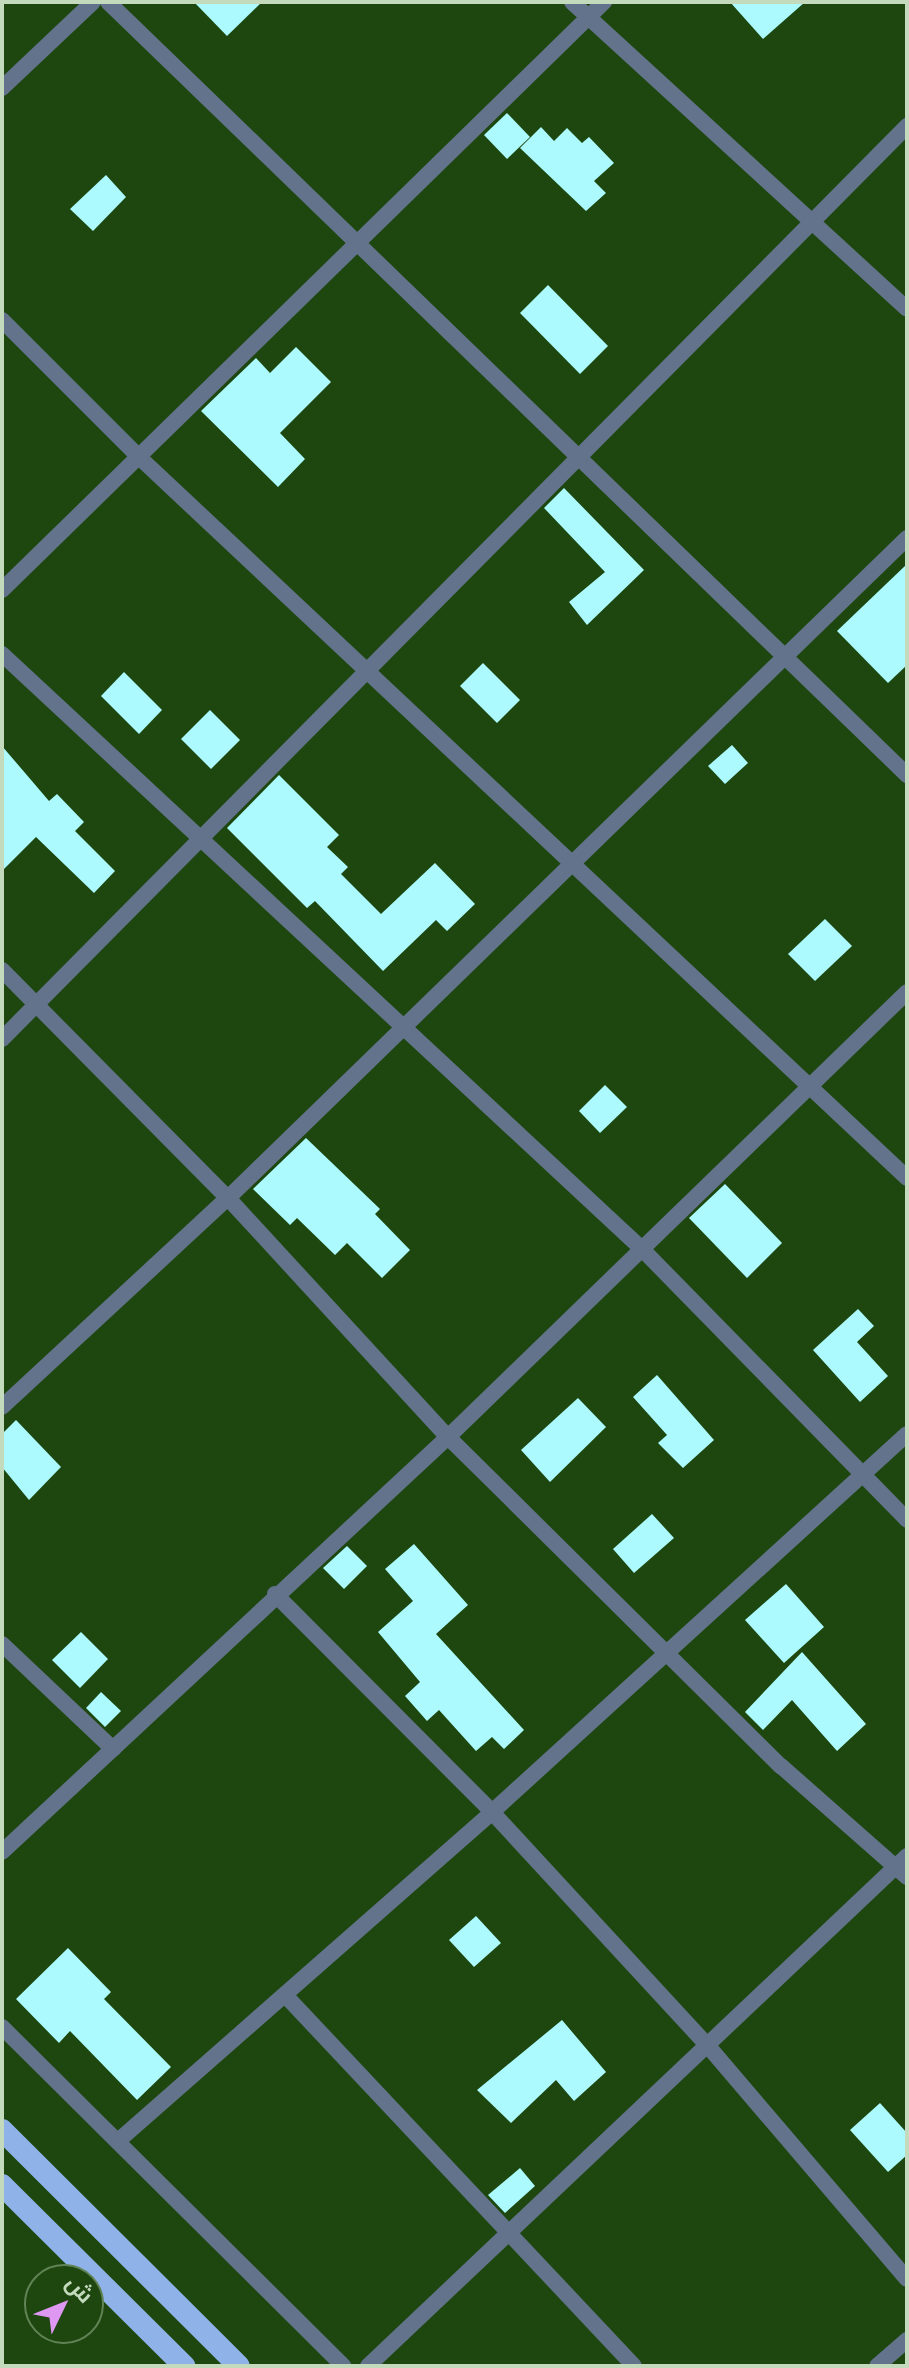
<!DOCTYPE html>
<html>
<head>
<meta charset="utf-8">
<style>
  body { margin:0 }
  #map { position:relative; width:909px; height:2368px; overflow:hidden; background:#1e4710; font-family:"PT Sans",Cairo,sans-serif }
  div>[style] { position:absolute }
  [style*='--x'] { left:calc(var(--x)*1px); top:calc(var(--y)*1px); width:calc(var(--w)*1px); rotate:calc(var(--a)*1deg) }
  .building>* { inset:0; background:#acfafd }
  .minor>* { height:16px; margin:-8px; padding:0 8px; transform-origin:8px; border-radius:8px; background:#63738b }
  .trunk>* { height:22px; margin:-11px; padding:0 11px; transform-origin:11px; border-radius:11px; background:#8fb2e8 }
  span { translate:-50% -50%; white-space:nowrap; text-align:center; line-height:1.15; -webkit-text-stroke:8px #1e4710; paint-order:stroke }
  .frame { position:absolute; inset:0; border:4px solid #c3dabd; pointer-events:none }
  .north { position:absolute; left:24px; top:2264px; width:80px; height:80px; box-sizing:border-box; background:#1e4710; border:2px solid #608255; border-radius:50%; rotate:47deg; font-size:22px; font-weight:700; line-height:32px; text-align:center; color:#c3dabd }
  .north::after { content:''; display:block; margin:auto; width:28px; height:36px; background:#de98f2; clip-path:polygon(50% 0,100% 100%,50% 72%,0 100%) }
</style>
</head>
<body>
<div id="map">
  <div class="building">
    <div style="clip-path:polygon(194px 2px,262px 2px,227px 36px)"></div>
    <div style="clip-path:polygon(730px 2px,805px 2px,763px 39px)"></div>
    <div style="clip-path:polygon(507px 113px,530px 137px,507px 159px,484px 135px)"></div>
    <div style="clip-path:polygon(541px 127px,554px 141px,567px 128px,582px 143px,589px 137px,614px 163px,594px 181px,606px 193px,586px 211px,520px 148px)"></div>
    <div style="clip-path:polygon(106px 175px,126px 197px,93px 231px,70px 209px)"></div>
    <div style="clip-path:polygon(548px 285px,608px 346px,580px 374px,520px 313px)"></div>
    <div style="clip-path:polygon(296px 347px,331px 382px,280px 433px,305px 459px,278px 487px,201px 411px,256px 358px,270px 373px)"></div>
    <div style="clip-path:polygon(564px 488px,644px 570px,587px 625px,569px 602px,605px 572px,544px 508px)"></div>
    <div style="clip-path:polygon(907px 564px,907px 665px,888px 683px,837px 631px)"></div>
    <div style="clip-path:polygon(483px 663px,520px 700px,497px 723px,460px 686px)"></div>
    <div style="clip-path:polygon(124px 672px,162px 710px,139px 734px,101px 696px)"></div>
    <div style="clip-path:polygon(210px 710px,240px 740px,211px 769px,181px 739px)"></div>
    <div style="clip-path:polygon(732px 745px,748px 763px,725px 784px,708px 766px)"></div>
    <div style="clip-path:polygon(2px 746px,49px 801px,57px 794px,84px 822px,75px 831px,115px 871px,94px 893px,36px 837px,2px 871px)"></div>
    <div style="clip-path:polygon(279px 775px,339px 835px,327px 847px,348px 867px,341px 874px,381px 914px,435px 863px,475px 904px,447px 931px,436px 920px,383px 971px,315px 901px,307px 908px,227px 828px)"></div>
    <div style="clip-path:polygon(825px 919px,852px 946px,815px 981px,788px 954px)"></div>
    <div style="clip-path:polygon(605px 1085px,627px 1107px,600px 1133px,579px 1111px)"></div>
    <div style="clip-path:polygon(306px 1138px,380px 1209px,375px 1214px,410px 1250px,382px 1278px,347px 1243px,335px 1255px,297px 1218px,290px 1225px,253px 1189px)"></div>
    <div style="clip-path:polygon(725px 1184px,782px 1243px,747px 1278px,689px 1218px)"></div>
    <div style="clip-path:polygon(858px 1309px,874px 1326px,857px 1342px,888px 1376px,860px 1402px,813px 1350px)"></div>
    <div style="clip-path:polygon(657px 1375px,714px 1440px,683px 1468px,658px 1443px,667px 1435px,633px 1397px)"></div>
    <div style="clip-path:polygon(578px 1398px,606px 1427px,550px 1482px,521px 1450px)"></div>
    <div style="clip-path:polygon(16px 1420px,61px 1467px,29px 1500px,2px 1467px,2px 1434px)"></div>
    <div style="clip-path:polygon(652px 1514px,674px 1538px,634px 1573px,613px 1549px)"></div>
    <div style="clip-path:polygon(414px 1544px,468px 1605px,436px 1634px,524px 1730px,504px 1749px,492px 1737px,476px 1751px,439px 1710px,427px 1721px,405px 1696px,420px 1682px,378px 1632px,413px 1601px,385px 1569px)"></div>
    <div style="clip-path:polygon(347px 1546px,367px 1566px,344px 1589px,323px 1568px)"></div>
    <div style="clip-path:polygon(786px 1584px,824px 1627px,784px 1663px,745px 1620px)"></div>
    <div style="clip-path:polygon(81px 1632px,108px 1659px,80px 1688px,52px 1660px)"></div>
    <div style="clip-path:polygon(802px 1652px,866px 1724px,837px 1751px,792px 1700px,763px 1730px,745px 1712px)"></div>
    <div style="clip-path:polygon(101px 1692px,121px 1711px,105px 1727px,86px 1708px)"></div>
    <div style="clip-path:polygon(476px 1916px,501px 1943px,474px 1967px,449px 1940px)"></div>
    <div style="clip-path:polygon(68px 1948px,111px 1992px,104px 1999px,171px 2067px,137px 2100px,70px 2031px,59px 2043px,16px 1999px)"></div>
    <div style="clip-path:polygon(562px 2020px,606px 2072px,574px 2101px,556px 2080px,511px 2123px,477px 2090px)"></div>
    <div style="clip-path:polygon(880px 2103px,907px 2133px,907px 2155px,888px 2172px,850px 2130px)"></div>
    <div style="clip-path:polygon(520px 2168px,535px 2186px,505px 2213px,488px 2195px)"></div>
  </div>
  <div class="minor">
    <div style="--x:108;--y:2;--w:1112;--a:44.05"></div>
    <div style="--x:572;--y:2;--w:454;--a:42.5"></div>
    <div style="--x:2;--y:88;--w:125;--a:-43.4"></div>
    <div style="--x:2;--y:320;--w:194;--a:45"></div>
    <div style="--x:139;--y:457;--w:1053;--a:43.19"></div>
    <div style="--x:2;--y:590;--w:842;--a:-44.33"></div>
    <div style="--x:2;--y:654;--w:874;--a:42.91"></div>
    <div style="--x:642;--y:1249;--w:379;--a:45.6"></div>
    <div style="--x:2;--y:970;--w:321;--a:45.3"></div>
    <div style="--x:228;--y:1198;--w:325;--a:47.4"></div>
    <div style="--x:448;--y:1437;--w:468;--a:44.7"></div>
    <div style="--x:781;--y:1766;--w:168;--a:41.4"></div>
    <div style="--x:2;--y:1039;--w:1286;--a:-45.25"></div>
    <div style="--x:2;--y:1407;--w:308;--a:-42.8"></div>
    <div style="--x:228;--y:1198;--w:947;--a:-44.19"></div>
    <div style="--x:275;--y:1594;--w:308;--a:45.1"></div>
    <div style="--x:492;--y:1812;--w:318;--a:47.3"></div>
    <div style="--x:708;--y:2046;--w:306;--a:49.5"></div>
    <div style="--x:2;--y:1644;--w:153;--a:43.4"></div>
    <div style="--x:2;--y:1852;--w:609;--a:-42.94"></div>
    <div style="--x:448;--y:1437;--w:639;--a:-44.11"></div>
    <div style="--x:285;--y:1995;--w:509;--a:46.75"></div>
    <div style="--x:2;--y:2027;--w:481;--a:44.8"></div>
    <div style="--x:118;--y:2141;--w:498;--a:-41.3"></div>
    <div style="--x:492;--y:1812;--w:561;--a:-42.33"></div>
    <div style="--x:368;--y:2366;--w:742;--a:-43.42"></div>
    <div style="--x:877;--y:2366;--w:40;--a:-41"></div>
  </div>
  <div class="trunk">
    <div style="--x:2;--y:2130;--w:334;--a:44.9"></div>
    <div style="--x:2;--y:2185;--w:257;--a:44.8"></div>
  </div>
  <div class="frame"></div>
  <div class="north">ش</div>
</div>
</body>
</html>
